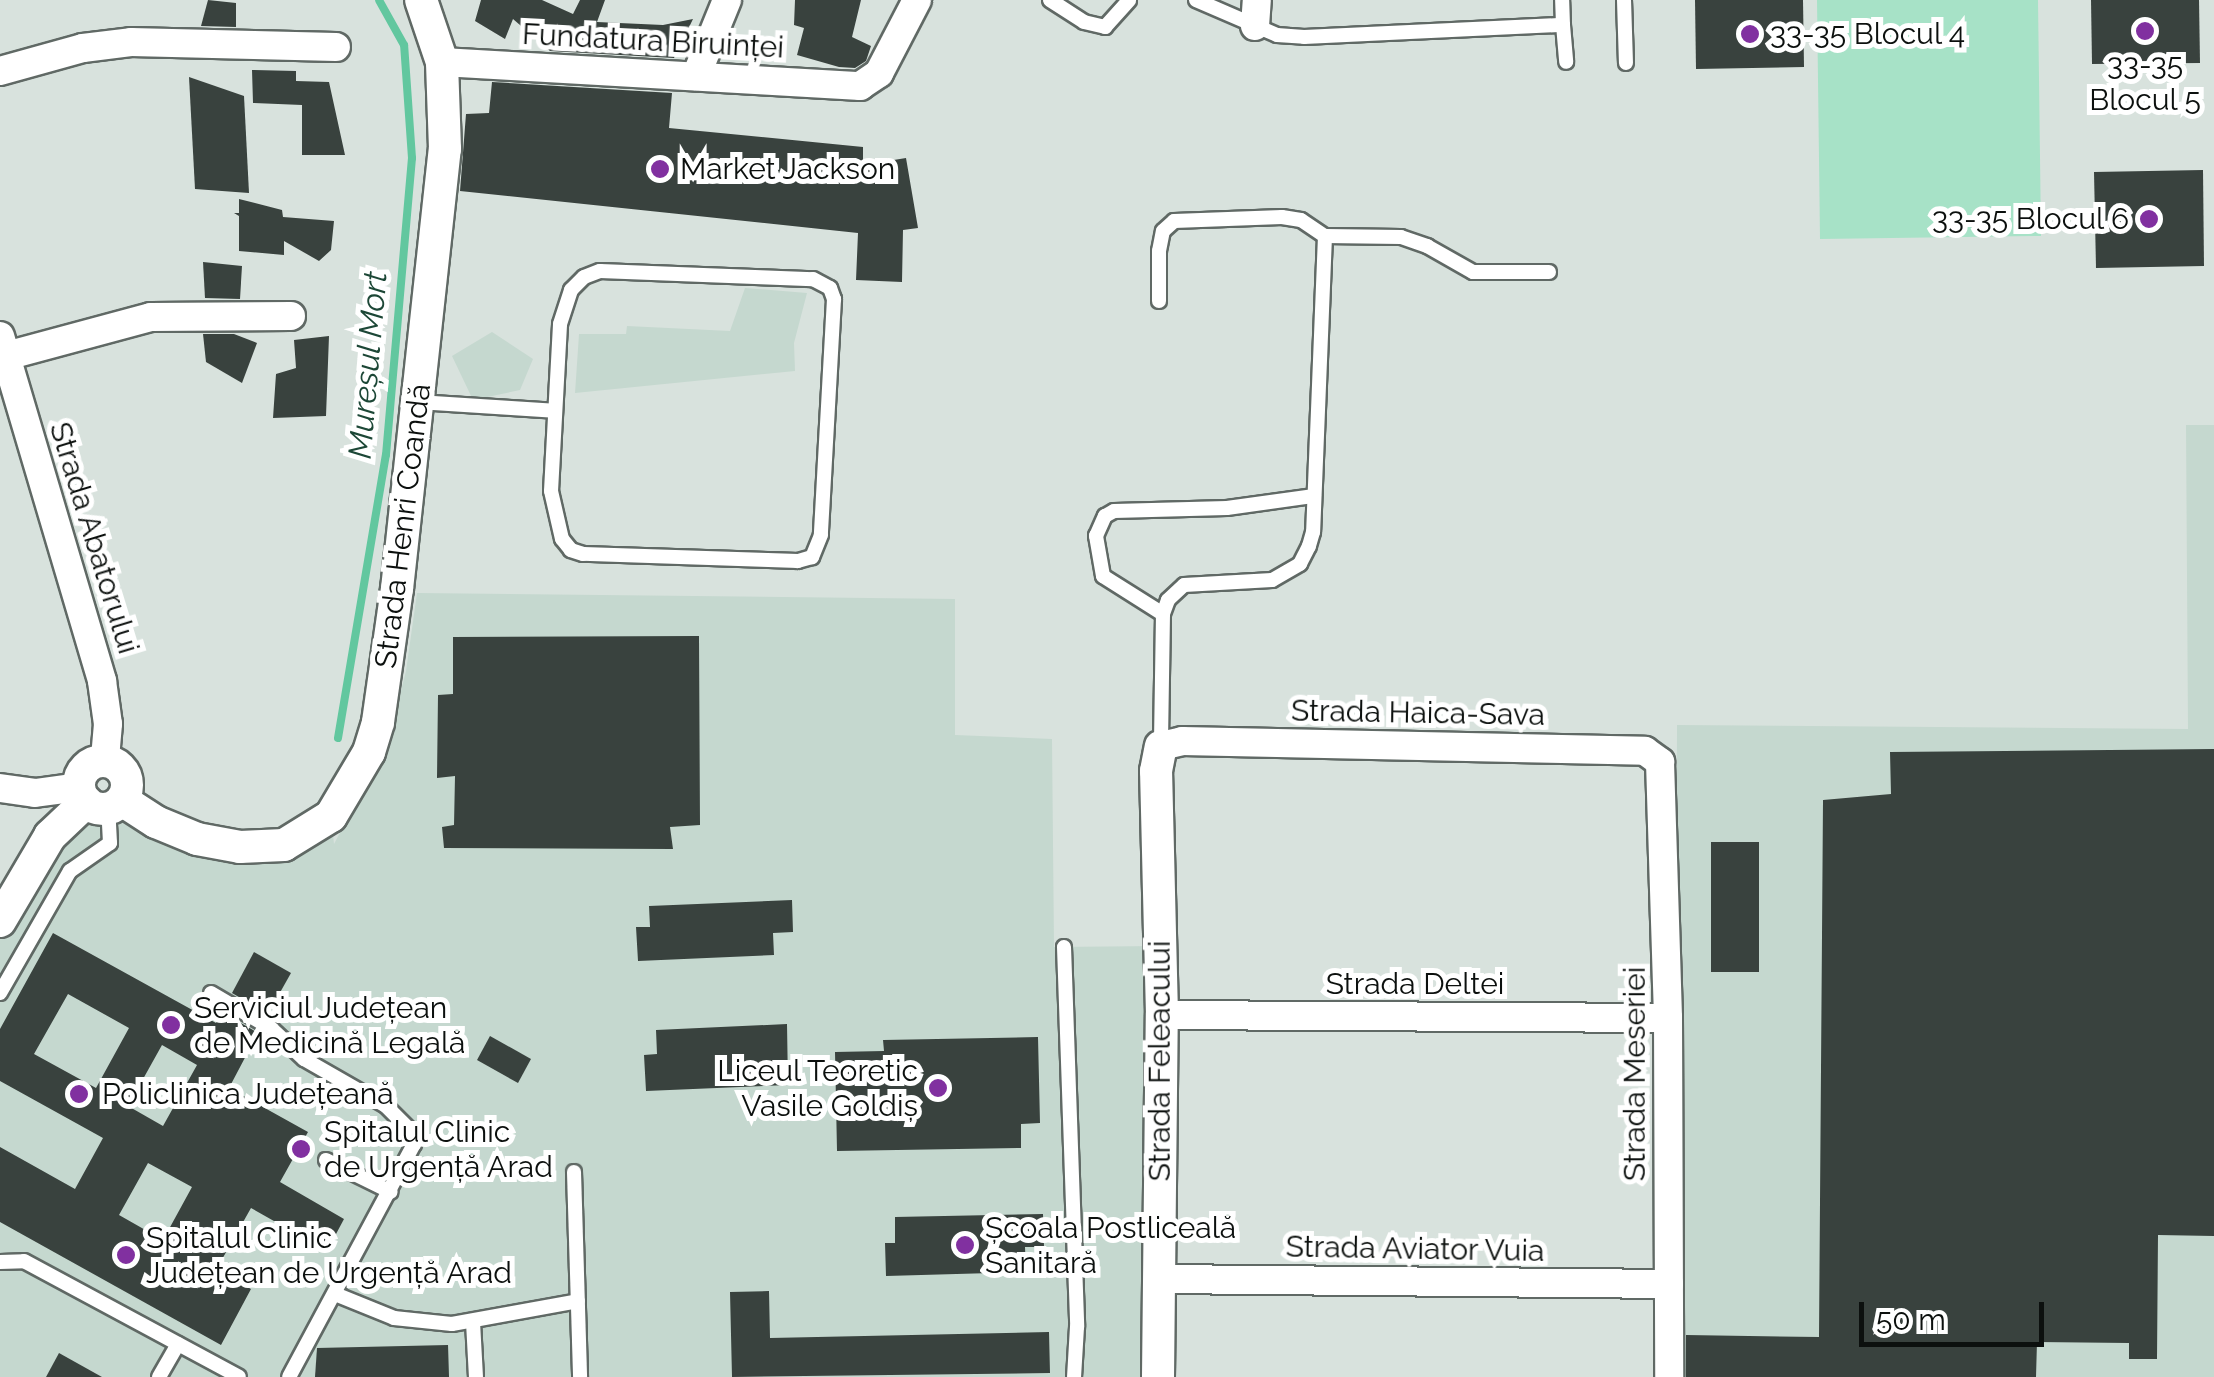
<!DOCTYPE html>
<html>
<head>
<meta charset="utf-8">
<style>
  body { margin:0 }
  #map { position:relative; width:2214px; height:1377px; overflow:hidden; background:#d8e2dd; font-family:Raleway,sans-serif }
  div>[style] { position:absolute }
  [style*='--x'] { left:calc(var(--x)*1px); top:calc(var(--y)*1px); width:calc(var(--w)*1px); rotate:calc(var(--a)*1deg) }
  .built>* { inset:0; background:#c5d8cf }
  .green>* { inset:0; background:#a7e2c7 }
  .stream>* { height:8px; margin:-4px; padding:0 4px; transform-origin:4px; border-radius:4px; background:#62c79f }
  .building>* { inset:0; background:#39423e }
  .roads { filter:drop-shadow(2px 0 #606965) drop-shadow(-2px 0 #606965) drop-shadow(0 2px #606965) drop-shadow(0 -2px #606965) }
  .service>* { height:14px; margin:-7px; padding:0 7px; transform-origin:7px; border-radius:7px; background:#fff }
  .minor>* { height:28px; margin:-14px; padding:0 14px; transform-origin:14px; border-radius:14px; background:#fff }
  .tertiary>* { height:32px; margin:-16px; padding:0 16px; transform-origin:16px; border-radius:16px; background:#fff }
  .tertiary>.ring { margin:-16px; padding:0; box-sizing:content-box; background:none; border:32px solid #fff; border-radius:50% }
  .dots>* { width:28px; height:28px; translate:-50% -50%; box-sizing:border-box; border:5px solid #fff; border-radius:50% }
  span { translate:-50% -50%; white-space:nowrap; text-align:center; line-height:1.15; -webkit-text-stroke:10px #fff; paint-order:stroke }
  .poi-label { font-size:30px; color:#0c100e }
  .left { translate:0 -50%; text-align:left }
  .right { translate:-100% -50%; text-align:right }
  .street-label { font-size:30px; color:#0c100e }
  .water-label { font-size:32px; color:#1c4736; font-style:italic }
  .scale { position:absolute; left:1859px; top:1302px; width:185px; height:45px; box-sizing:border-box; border:5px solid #0c100e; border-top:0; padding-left:12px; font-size:30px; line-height:35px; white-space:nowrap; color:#0c100e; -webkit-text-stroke:8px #fff; paint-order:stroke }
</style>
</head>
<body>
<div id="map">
  <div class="built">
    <div style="clip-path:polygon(745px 288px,807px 293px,794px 343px,795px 371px,575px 393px,579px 334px,626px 334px,627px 326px,730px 331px)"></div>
    <div style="clip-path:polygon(492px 332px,533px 359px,520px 390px,473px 400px,452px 356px)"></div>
    <div style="clip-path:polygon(2186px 425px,2214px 425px,2214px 1377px,1675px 1377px,1677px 725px,2188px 729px)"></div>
    <div style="clip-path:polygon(417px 593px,955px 599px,955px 735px,1052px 739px,1054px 947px,1160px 946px,1157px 1377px,0 1377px,0 921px,50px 836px,100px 809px,219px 845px,331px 816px,334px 844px,388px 742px,406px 671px)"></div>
  </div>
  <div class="green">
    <div style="clip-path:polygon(1817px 0,2038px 0,2041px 236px,1820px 239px)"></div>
  </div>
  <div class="stream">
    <div style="--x:338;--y:738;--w:287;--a:-80.4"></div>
    <div style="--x:386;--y:455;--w:298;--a:-85"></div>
    <div style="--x:412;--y:158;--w:113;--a:-94"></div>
    <div style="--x:404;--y:45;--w:51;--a:-119.1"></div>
  </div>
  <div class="building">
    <div style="clip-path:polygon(208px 0,236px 3px,236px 27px,201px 26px)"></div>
    <div style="clip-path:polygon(481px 0,542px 0,573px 14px,580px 0,605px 0,597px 22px,663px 25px,693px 19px,674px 58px,550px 51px,513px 19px,505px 39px,475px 21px)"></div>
    <div style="clip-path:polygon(795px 0,861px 0,852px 37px,871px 46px,866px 61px,855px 68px,839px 67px,797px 55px,804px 28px,794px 25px)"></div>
    <div style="clip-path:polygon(1695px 0,1803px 0,1804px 67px,1696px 69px)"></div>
    <div style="clip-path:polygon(2091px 0,2199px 0,2200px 63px,2092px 64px)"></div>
    <div style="clip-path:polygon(252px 70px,296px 71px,296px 81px,329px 82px,345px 155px,302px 155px,302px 105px,253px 103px)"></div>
    <div style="clip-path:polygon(189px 77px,244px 96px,249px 193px,195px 189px)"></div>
    <div style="clip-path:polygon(492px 82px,672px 93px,669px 128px,863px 147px,863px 165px,906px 158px,918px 228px,903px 230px,902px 282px,856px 280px,858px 233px,460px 191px,466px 114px,489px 113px)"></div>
    <div style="clip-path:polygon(2203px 170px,2204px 266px,2096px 268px,2094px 172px)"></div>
    <div style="clip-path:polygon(239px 199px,282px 210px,283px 217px,334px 221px,331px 250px,319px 261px,284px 241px,284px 255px,239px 251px,239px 216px,234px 213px,239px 213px)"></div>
    <div style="clip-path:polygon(203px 262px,242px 266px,240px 299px,205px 298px)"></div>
    <div style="clip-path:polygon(203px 334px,234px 334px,257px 343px,242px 383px,206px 362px)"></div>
    <div style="clip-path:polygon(329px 336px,326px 416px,273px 418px,276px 374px,296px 368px,294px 340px)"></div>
    <div style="clip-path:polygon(699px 636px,700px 825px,670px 827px,673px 849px,444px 848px,442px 827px,454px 825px,455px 776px,437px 778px,438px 695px,453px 694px,453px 637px)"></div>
    <div style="clip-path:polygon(2214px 749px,2214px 1236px,2158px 1235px,2157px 1359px,2129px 1359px,2129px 1343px,2037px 1342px,2036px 1377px,1686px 1377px,1686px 1335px,1819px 1337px,1823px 800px,1891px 794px,1890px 752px)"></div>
    <div style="clip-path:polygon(1711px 842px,1759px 842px,1759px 972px,1711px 972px)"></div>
    <div style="clip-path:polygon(792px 900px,793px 932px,773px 933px,774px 955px,638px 961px,636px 927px,650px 927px,649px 906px)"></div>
    <div style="clip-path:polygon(evenodd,53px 933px,216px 1023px,222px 1012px,258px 1033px,229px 1088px,308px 1132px,280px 1182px,344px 1219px,327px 1251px,251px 1208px,216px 1270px,251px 1289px,221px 1345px,0 1222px,0 1147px,75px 1189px,103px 1138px,0 1081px,0 1029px,53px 933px,68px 994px,129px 1028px,96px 1088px,34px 1054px,68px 994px,53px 933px,162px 1045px,197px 1065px,163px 1126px,128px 1106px,162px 1045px,53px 933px,148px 1163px,192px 1187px,163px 1240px,119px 1215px,148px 1163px)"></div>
    <div style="clip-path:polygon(254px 952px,291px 973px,268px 1014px,232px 993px)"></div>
    <div style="clip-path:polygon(787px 1024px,788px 1085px,646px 1091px,644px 1055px,657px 1054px,656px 1030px)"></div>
    <div style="clip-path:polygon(490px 1036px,531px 1059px,518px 1083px,477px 1060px)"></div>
    <div style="clip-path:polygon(1038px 1037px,1040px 1123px,1021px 1124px,1021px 1148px,837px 1151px,835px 1052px,884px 1051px,883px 1040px)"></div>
    <div style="clip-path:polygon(1043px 1214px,1044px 1247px,1025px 1247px,1026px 1272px,886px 1276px,885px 1243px,895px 1243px,895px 1217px)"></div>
    <div style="clip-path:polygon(769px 1291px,770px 1338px,1049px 1332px,1050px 1373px,732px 1377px,730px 1292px)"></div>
    <div style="clip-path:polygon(448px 1345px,449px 1377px,315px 1377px,317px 1348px)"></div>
    <div style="clip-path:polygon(59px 1353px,102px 1377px,46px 1377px)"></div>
  </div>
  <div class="roads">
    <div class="service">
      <div style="--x:1050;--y:0;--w:40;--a:32.9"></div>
      <div style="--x:1084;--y:22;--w:22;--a:13"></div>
      <div style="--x:1105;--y:27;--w:36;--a:-48"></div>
      <div style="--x:1196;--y:0;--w:88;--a:23.4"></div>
      <div style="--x:1277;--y:35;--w:27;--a:4"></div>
      <div style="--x:1304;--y:37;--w:259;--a:-2.7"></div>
      <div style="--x:1563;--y:25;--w:25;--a:-92"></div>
      <div style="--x:1624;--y:0;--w:63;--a:88.2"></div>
      <div style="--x:1563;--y:25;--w:37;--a:85"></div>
      <div style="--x:1325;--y:236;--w:76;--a:0.8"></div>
      <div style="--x:1401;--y:237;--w:28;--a:19"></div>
      <div style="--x:1427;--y:246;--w:53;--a:29.5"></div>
      <div style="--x:1473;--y:272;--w:76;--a:0"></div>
      <div style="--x:600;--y:271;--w:213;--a:2.2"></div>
      <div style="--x:813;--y:279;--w:19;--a:28"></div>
      <div style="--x:830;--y:288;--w:12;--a:70"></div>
      <div style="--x:834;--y:299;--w:236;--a:93.2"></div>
      <div style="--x:821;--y:535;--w:24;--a:112"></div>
      <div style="--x:812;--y:557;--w:15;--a:164"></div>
      <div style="--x:798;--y:561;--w:215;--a:-178.1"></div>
      <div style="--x:583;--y:554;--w:13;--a:-162"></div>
      <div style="--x:571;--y:550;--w:14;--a:-129"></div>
      <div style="--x:562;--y:539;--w:49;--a:-102.9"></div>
      <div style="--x:551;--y:491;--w:167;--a:-86.9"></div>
      <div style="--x:560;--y:324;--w:36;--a:-72"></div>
      <div style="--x:571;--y:290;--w:18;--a:-45"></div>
      <div style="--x:584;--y:277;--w:17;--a:-21"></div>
      <div style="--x:1159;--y:301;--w:50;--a:-90"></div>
      <div style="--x:1159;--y:251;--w:20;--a:-79"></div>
      <div style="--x:1163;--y:231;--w:15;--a:-42"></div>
      <div style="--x:1174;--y:221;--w:108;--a:-2.1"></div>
      <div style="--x:1282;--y:217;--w:19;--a:9"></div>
      <div style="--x:1301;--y:220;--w:29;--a:34"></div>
      <div style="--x:1325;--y:236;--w:296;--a:92.3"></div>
      <div style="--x:1313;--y:532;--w:15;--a:106"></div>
      <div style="--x:1309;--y:546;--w:20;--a:117"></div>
      <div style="--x:1300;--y:564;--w:32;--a:150"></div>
      <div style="--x:1272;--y:580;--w:88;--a:176.7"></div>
      <div style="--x:1184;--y:585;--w:22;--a:137"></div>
      <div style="--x:1168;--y:600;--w:15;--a:110"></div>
      <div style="--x:1163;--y:614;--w:132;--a:90.9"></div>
      <div style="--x:417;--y:402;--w:138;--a:3.7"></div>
      <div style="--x:1163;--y:614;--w:71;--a:-147.7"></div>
      <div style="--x:1103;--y:576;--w:41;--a:-99.9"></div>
      <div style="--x:1096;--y:536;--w:22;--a:-66"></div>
      <div style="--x:1105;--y:516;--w:10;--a:-29"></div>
      <div style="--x:1114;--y:511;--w:113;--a:-1.5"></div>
      <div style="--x:1227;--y:508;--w:88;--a:-7.9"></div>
      <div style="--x:1064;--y:947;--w:380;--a:88"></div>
      <div style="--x:1077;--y:1327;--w:50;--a:93.4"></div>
      <div style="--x:0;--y:993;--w:141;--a:-60.2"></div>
      <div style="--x:70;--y:871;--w:49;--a:-35"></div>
      <div style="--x:110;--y:843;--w:35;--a:-93"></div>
      <div style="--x:211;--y:993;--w:71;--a:30.5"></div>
      <div style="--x:272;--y:1029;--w:44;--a:43.2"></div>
      <div style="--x:304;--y:1059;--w:95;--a:29.8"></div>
      <div style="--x:386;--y:1106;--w:34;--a:45"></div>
      <div style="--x:410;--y:1130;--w:15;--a:74"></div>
      <div style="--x:414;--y:1144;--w:264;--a:118.2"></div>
      <div style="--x:326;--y:1160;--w:72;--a:26.2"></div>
      <div style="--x:574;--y:1172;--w:205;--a:88.3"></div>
      <div style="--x:0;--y:1262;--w:24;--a:-2"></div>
      <div style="--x:24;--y:1261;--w:244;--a:28.3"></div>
      <div style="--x:335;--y:1294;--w:64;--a:22.1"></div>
      <div style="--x:394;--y:1318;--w:58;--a:5.9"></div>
      <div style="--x:452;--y:1324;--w:128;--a:-10.3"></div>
      <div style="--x:473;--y:1322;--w:55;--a:86.9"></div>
      <div style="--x:159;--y:1377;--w:38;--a:-60"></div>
    </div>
    <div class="minor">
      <div style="--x:1255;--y:26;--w:26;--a:-86"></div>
      <div style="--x:442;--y:62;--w:419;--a:3.3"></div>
      <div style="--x:860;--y:86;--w:23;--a:-34"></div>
      <div style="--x:879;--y:73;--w:82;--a:-62.5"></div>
      <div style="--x:0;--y:71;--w:86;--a:-15.5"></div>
      <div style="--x:83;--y:48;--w:48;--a:-7.1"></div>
      <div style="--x:131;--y:42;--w:205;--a:1.4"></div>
      <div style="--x:696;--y:76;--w:82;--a:-67.8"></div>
      <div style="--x:0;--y:336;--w:360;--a:73.5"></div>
      <div style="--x:102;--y:681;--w:43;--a:82.1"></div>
      <div style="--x:108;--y:724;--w:37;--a:95"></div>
      <div style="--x:6;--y:356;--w:150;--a:-15.1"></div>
      <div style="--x:151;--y:317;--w:140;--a:-0.4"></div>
      <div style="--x:1161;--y:746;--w:22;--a:-13"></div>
      <div style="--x:1182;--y:741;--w:463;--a:1.2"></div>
      <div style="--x:1645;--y:751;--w:19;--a:36"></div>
      <div style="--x:1660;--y:762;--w:256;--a:88.2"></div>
      <div style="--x:1668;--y:1018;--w:359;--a:89.8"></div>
      <div style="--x:0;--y:788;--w:35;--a:8"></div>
      <div style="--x:35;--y:793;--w:44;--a:-7.8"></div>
      <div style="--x:1162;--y:1015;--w:506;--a:0.34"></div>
      <div style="--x:1160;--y:1279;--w:509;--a:0.56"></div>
    </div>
    <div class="tertiary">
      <div class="ring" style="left:79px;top:761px;width:16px;height:16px"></div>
      <div style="--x:122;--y:800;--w:40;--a:32.9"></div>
      <div style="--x:156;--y:822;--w:44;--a:22.5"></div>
      <div style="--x:197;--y:839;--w:44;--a:10.5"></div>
      <div style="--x:240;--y:847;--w:44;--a:-2.6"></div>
      <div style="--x:284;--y:845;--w:55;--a:-31.7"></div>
      <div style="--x:331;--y:816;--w:74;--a:-59.3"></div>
      <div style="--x:369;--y:752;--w:31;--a:-73"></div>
      <div style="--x:378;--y:722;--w:134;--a:-81.9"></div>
      <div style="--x:397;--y:589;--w:443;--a:-83.8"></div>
      <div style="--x:445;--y:149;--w:87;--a:-92"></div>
      <div style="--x:442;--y:62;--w:65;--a:-108.7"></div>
      <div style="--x:0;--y:921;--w:99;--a:-59.5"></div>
      <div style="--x:50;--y:836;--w:50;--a:-43.4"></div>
      <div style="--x:1158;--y:1377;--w:362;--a:-89.4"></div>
      <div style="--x:1162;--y:1015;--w:244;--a:-91.4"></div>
      <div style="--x:1156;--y:771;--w:25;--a:-79"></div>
    </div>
  </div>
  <div class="dots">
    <div style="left:2145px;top:31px;background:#8130a0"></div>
    <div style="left:1750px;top:34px;background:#8130a0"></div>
    <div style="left:660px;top:169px;background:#8130a0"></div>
    <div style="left:2149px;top:219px;background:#8130a0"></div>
    <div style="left:171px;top:1025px;background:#8130a0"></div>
    <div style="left:938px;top:1088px;background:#8130a0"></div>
    <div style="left:79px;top:1094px;background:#8130a0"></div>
    <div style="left:301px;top:1149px;background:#8130a0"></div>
    <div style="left:965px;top:1245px;background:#8130a0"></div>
    <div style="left:126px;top:1255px;background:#8130a0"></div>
  </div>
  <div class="poi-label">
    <span class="left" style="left:1770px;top:34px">33-35 Blocul 4</span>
    <span style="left:2145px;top:82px">33-35<br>Blocul 5</span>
    <span class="left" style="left:680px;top:169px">Market Jackson</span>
    <span class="right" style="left:2129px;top:219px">33-35 Blocul 6</span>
    <span class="left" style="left:194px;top:1025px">Serviciul Județean<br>de Medicină Legală</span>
    <span class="right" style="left:918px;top:1088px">Liceul Teoretic<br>Vasile Goldiș</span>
    <span class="left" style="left:102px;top:1094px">Policlinica Județeană</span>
    <span class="left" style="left:324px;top:1149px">Spitalul Clinic<br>de Urgență Arad</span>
    <span class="left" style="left:985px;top:1245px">Școala Postliceală<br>Sanitară</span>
    <span class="left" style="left:146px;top:1255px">Spitalul Clinic<br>Județean de Urgență Arad</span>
  </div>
  <div class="street-label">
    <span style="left:653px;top:41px;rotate:3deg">Fundatura Biruinței</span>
    <span style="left:403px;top:526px;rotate:-83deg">Strada Henri Coandă</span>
    <span style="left:94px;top:538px;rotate:73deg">Strada Abatorului</span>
    <span style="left:1418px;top:713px;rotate:1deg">Strada Haica-Sava</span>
    <span style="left:1415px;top:984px">Strada Deltei</span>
    <span style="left:1160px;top:1061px;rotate:-90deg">Strada Feleacului</span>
    <span style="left:1635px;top:1074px;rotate:-90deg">Strada Meseriei</span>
    <span style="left:1415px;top:1249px;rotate:1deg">Strada Aviator Vuia</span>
  </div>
  <div class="water-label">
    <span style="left:368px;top:365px;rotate:-85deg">Mureșul Mort</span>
  </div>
  <div class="scale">50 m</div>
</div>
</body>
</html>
